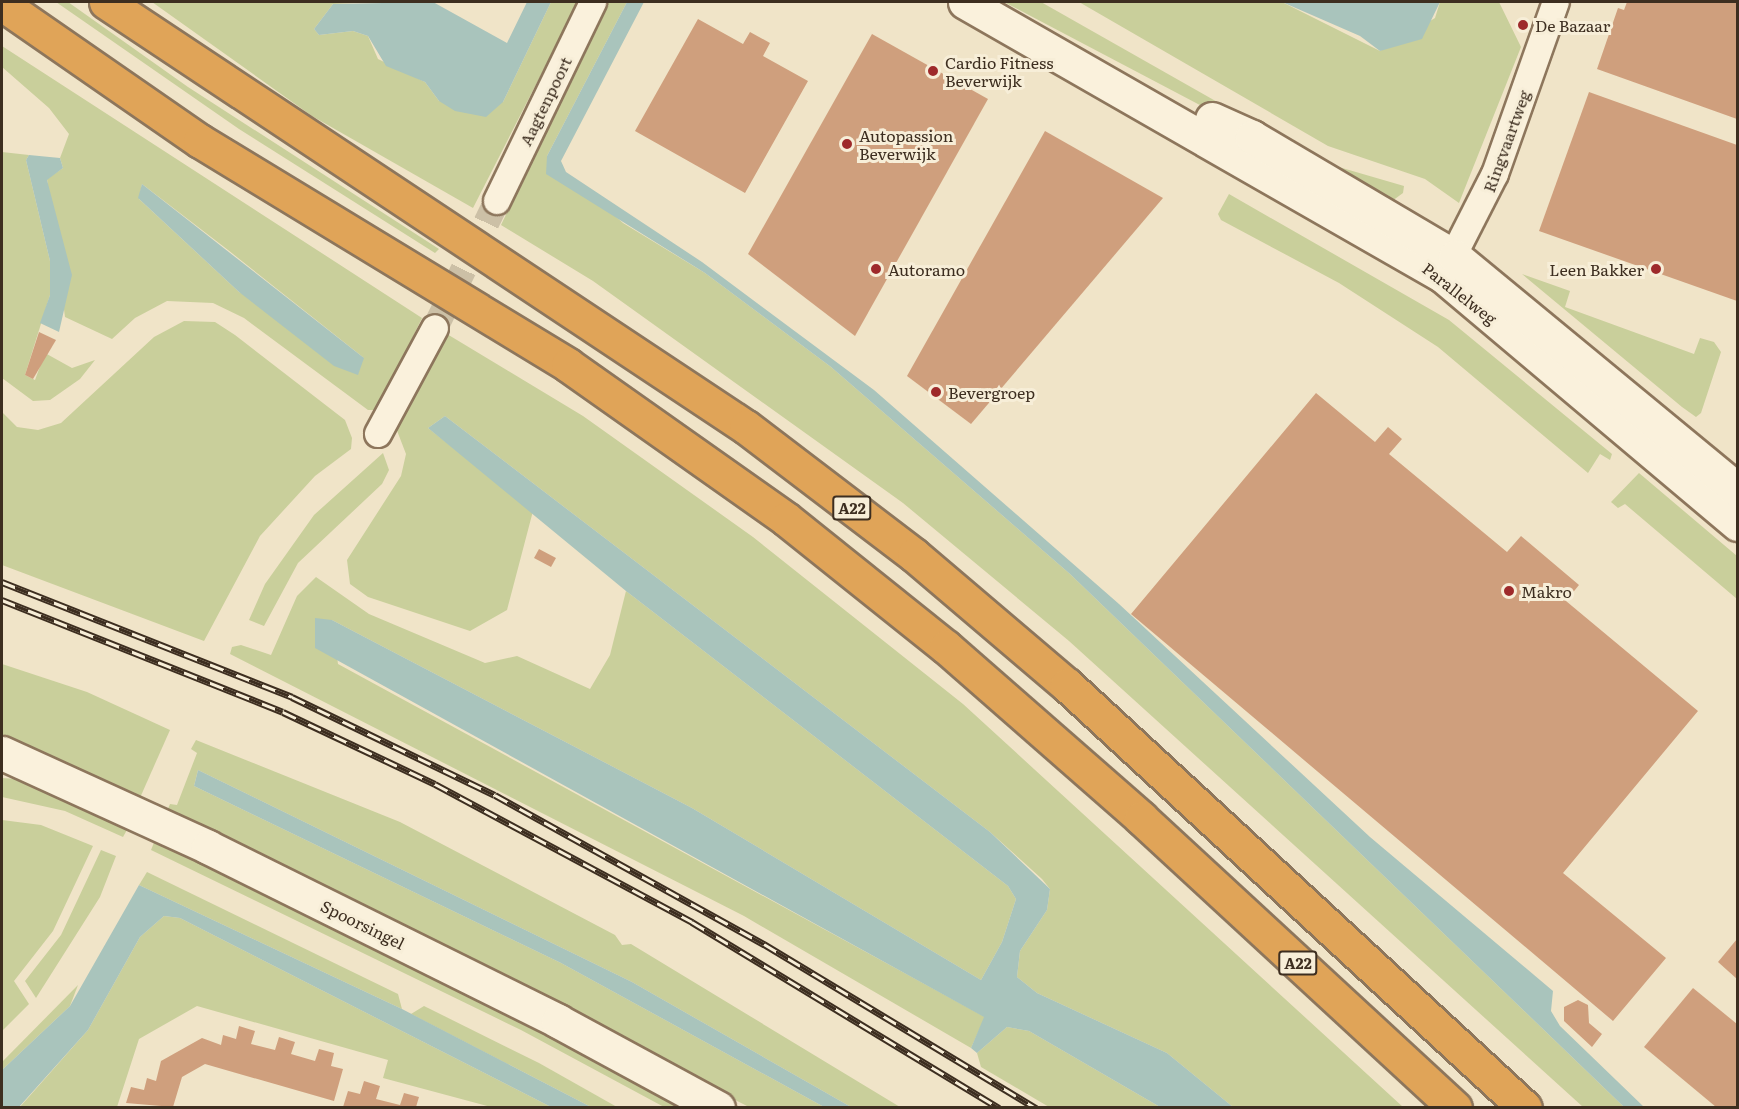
<!DOCTYPE html>
<html>
<head>
<meta charset="utf-8">
<style>
  body { margin:0 }
  #map { position:relative; width:1739px; height:1109px; overflow:hidden; background:#f0e4c8; font-family:Literata,serif }
  div>[style] { position:absolute }
  [style*='--x'] { left:calc(var(--x)*1px); top:calc(var(--y)*1px); width:calc(var(--w)*1px); rotate:calc(var(--a)*1deg) }
  .green>* { inset:0; background:#c9cf9b }
  .water>* { inset:0; background:#a9c4bc }
  .building>* { inset:0; background:#cf9f7d }
  .street-tunnel>* { height:26px; margin-top:-13px; transform-origin:0; background:repeating-linear-gradient(90deg,#ccc0a6 0 26px,transparent 0 39px) }
  .roads { filter:drop-shadow(2px 0 #8d765c) drop-shadow(-2px 0 #8d765c) drop-shadow(0 2px #8d765c) drop-shadow(0 -2px #8d765c) }
  .street>* { height:26px; margin:-13px; padding:0 13px; transform-origin:13px; border-radius:13px; background:#faf1dc }
  .secondary>* { height:33px; margin:-16.5px; padding:0 16.5px; transform-origin:16.5px; border-radius:16.5px; background:#faf1dc }
  .highway>* { height:33px; margin:-16.5px; padding:0 16.5px; transform-origin:16.5px; border-radius:16.5px; background:#e0a458 }
  .rail>* { height:7px; margin-top:-3.5px; transform-origin:0; background:repeating-linear-gradient(90deg,#f7eed8 0 14px,#3d2e20 0 28px); box-sizing:border-box; border-block:2px solid #3d2e20 }
  .dots>* { width:16px; height:16px; translate:-50% -50%; box-sizing:border-box; border:3px solid #f7eed8; border-radius:50% }
  span { translate:-50% -50%; white-space:nowrap; text-align:center; line-height:1.15; -webkit-text-stroke:6px #f7eed8; paint-order:stroke }
  .shield-label span { padding:2px 4px; background:#f7eed8; border:2px solid; border-radius:4px; -webkit-text-stroke-width:0 }
  .shield-label { font-size:15px; color:#3d2e20; font-weight:700 }
  .poi-label { font-size:16px; color:#3d2e20 }
  .left { translate:0 -50%; text-align:left }
  .right { translate:-100% -50%; text-align:right }
  .street-label { font-size:16px; color:#3d2e20 }
  .frame { position:absolute; inset:0; border:3px solid #3d2e20; pointer-events:none }
</style>
</head>
<body>
<div id="map">
  <div class="green">
    <div style="clip-path:polygon(56px 2px,68px 2px,188px 87px,439px 249px,435px 253px,239px 129px)"></div>
    <div style="clip-path:polygon(152px 2px,375px 2px,333px 4px,314px 29px,319px 35px,353px 31px,368px 36px,378px 59px,425px 82px,439px 101px,503px 102px,551px 2px,578px 2px,473px 208px,312px 116px)"></div>
    <div style="clip-path:polygon(608px 2px,627px 2px,547px 156px,623px 223px,705px 273px,831px 367px,1070px 574px,1624px 1107px,1583px 1107px,1069px 641px,903px 503px,593px 281px,501px 225px)"></div>
    <div style="clip-path:polygon(1004px 2px,1041px 2px,1325px 163px,1404px 186px,1403px 193px,1388px 204px)"></div>
    <div style="clip-path:polygon(1079px 2px,1282px 2px,1380px 51px,1435px 18px,1440px 2px,1499px 2px,1521px 47px,1459px 203px,1425px 179px,1328px 146px)"></div>
    <div style="clip-path:polygon(evenodd,2px 46px,422px 318px,377px 410px,368px 410px,244px 318px,213px 303px,167px 301px,135px 318px,112px 339px,65px 317px,47px 179px,63px 168px,60px 158px,69px 134px,49px 108px,2px 67px,2px 46px,142px 184px,228px 250px,364px 358px,239px 292px,139px 199px,142px 184px)"></div>
    <div style="clip-path:polygon(2px 152px,29px 155px,26px 160px,50px 261px,50px 295px,25px 375px,35px 380px,45px 353px,72px 368px,95px 360px,80px 379px,50px 400px,33px 401px,2px 378px)"></div>
    <div style="clip-path:polygon(1229px 194px,1449px 320px,1612px 454px,1610px 460px,1600px 454px,1588px 473px,1438px 347px,1339px 283px,1221px 220px,1218px 214px)"></div>
    <div style="clip-path:polygon(1522px 274px,1570px 291px,1565px 307px,1694px 354px,1700px 338px,1714px 342px,1721px 352px,1701px 413px,1696px 417px,1682px 407px)"></div>
    <div style="clip-path:polygon(184px 321px,215px 322px,235px 335px,345px 420px,352px 438px,351px 449px,315px 476px,260px 536px,204px 641px,2px 565px,2px 412px,17px 427px,38px 430px,61px 423px,154px 337px)"></div>
    <div style="clip-path:polygon(442px 331px,583px 416px,753px 537px,963px 704px,1403px 1107px,1233px 1107px,1167px 1053px,1037px 993px,1017px 977px,1020px 951px,1047px 910px,1050px 889px,1042px 879px,990px 832px,445px 416px,428px 428px,533px 511px,507px 610px,470px 631px,368px 597px,350px 584px,347px 560px,401px 476px,406px 454px,396px 428px)"></div>
    <div style="clip-path:polygon(383px 453px,389px 470px,382px 484px,298px 563px,264px 626px,249px 620px,265px 584px,314px 515px)"></div>
    <div style="clip-path:polygon(1639px 473px,1737px 556px,1737px 599px,1625px 504px,1618px 508px,1611px 502px)"></div>
    <div style="clip-path:polygon(316px 577px,369px 614px,485px 663px,517px 656px,590px 689px,610px 655px,626px 591px,1008px 886px,1016px 899px,1002px 942px,981px 980px,692px 808px,332px 620px,338px 664px,985px 1017px,971px 1048px,744px 916px,230px 654px,232px 647px,241px 645px,271px 655px,297px 596px)"></div>
    <div style="clip-path:polygon(2px 664px,87px 692px,170px 730px,139px 800px,2px 735px)"></div>
    <div style="clip-path:polygon(196px 740px,400px 822px,615px 935px,622px 945px,631px 944px,900px 1107px,851px 1107px,632px 982px,198px 770px,194px 786px,561px 963px,824px 1107px,749px 1107px,167px 811px,170px 804px,177px 805px,197px 753px,191px 749px)"></div>
    <div style="clip-path:polygon(2px 778px,17px 779px,128px 828px,123px 837px,65px 811px,2px 797px)"></div>
    <div style="clip-path:polygon(2px 820px,41px 825px,93px 846px,53px 931px,14px 981px,29px 1004px,2px 1031px)"></div>
    <div style="clip-path:polygon(155px 840px,511px 1014px,690px 1107px,664px 1107px,521px 1030px,151px 850px)"></div>
    <div style="clip-path:polygon(101px 850px,116px 856px,100px 897px,36px 998px,25px 981px,61px 935px)"></div>
    <div style="clip-path:polygon(147px 872px,398px 994px,402px 1009px,139px 885px)"></div>
    <div style="clip-path:polygon(164px 916px,180px 918px,551px 1107px,491px 1107px,383px 1078px,388px 1060px,197px 1006px,139px 1039px,117px 1107px,19px 1108px,88px 1030px,140px 937px)"></div>
    <div style="clip-path:polygon(78px 985px,70px 1006px,2px 1070px,2px 1062px)"></div>
    <div style="clip-path:polygon(424px 1006px,539px 1063px,617px 1107px,591px 1107px,411px 1014px)"></div>
    <div style="clip-path:polygon(1007px 1027px,1029px 1031px,1160px 1107px,1049px 1107px,981px 1067px,977px 1053px)"></div>
  </div>
  <div class="water">
    <div style="clip-path:polygon(433px 2px,507px 43px,527px 2px,551px 2px,503px 102px,486px 117px,455px 111px,439px 101px,425px 82px,386px 66px,368px 36px,353px 31px,319px 35px,314px 29px,333px 4px)"></div>
    <div style="clip-path:polygon(627px 2px,644px 2px,561px 161px,566px 172px,702px 262px,874px 390px,1119px 604px,1370px 837px,1553px 991px,1551px 1011px,1560px 1026px,1644px 1107px,1624px 1107px,1070px 574px,831px 367px,705px 273px,546px 174px,547px 156px)"></div>
    <div style="clip-path:polygon(1282px 2px,1440px 2px,1422px 39px,1380px 51px,1360px 36px)"></div>
    <div style="clip-path:polygon(29px 155px,60px 158px,63px 168px,47px 180px,72px 275px,59px 332px,40px 323px,50px 295px,50px 261px,26px 160px)"></div>
    <div style="clip-path:polygon(142px 184px,364px 358px,358px 375px,334px 366px,239px 292px,138px 198px)"></div>
    <div style="clip-path:polygon(445px 416px,990px 832px,1050px 889px,1047px 910px,1020px 951px,1017px 977px,1037px 993px,1167px 1053px,1233px 1107px,1160px 1107px,1029px 1031px,1007px 1027px,977px 1053px,971px 1048px,984px 1017px,315px 648px,315px 618px,332px 620px,692px 808px,981px 980px,1002px 942px,1016px 899px,1008px 886px,626px 591px,428px 428px)"></div>
    <div style="clip-path:polygon(198px 770px,632px 982px,851px 1107px,824px 1107px,561px 963px,194px 786px)"></div>
    <div style="clip-path:polygon(139px 885px,402px 1009px,591px 1107px,551px 1107px,180px 918px,164px 916px,140px 937px,88px 1030px,19px 1107px,2px 1107px,2px 1070px,70px 1006px)"></div>
  </div>
  <div class="building">
    <div style="clip-path:polygon(1627px 2px,1737px 2px,1737px 119px,1597px 69px,1618px 8px,1624px 10px)"></div>
    <div style="clip-path:polygon(698px 19px,743px 44px,750px 32px,770px 43px,763px 56px,808px 81px,745px 193px,635px 131px)"></div>
    <div style="clip-path:polygon(872px 34px,988px 99px,855px 336px,748px 254px)"></div>
    <div style="clip-path:polygon(1589px 92px,1737px 145px,1737px 301px,1539px 231px)"></div>
    <div style="clip-path:polygon(1045px 131px,1163px 198px,971px 424px,907px 376px)"></div>
    <div style="clip-path:polygon(39px 332px,56px 340px,33px 379px,25px 375px)"></div>
    <div style="clip-path:polygon(1316px 393px,1375px 442px,1388px 427px,1402px 439px,1389px 454px,1507px 552px,1521px 536px,1579px 585px,1566px 601px,1698px 711px,1563px 873px,1666px 958px,1613px 1021px,1131px 614px)"></div>
    <div style="clip-path:polygon(539px 549px,556px 558px,551px 567px,534px 558px)"></div>
    <div style="clip-path:polygon(1737px 939px,1737px 979px,1718px 962px)"></div>
    <div style="clip-path:polygon(1693px 988px,1737px 1024px,1737px 1107px,1716px 1107px,1644px 1047px)"></div>
    <div style="clip-path:polygon(1578px 1000px,1588px 1005px,1589px 1023px,1602px 1034px,1592px 1047px,1564px 1021px,1564px 1007px)"></div>
    <div style="clip-path:polygon(239px 1026px,255px 1031px,251px 1044px,275px 1050px,279px 1037px,295px 1042px,291px 1054px,315px 1061px,319px 1049px,334px 1053px,331px 1066px,343px 1069px,334px 1101px,205px 1064px,182px 1077px,173px 1107px,126px 1103px,131px 1087px,144px 1090px,147px 1078px,156px 1081px,161px 1061px,202px 1038px,221px 1045px,223px 1035px,236px 1039px)"></div>
    <div style="clip-path:polygon(364px 1081px,380px 1086px,376px 1099px,400px 1105px,404px 1093px,419px 1097px,416px 1107px,343px 1107px,348px 1091px,360px 1094px)"></div>
  </div>
  <div class="street-tunnel">
    <div style="--x:435;--y:328;--w:141;--a:-64"></div>
  </div>
  <div class="roads">
    <div class="street">
      <div style="--x:497;--y:201;--w:221;--a:-64.2"></div>
      <div style="--x:1445;--y:272;--w:110;--a:-63"></div>
      <div style="--x:1495;--y:174;--w:182;--a:-70.5"></div>
      <div style="--x:378;--y:434;--w:120;--a:-61.7"></div>
    </div>
    <div class="secondary">
      <div style="--x:965;--y:2;--w:551;--a:29.82"></div>
      <div style="--x:1443;--y:276;--w:385;--a:40.1"></div>
      <div style="--x:1212;--y:119;--w:44;--a:24.2"></div>
      <div style="--x:1252;--y:137;--w:236;--a:30.6"></div>
      <div style="--x:1455;--y:257;--w:367;--a:39.5"></div>
      <div style="--x:2;--y:753;--w:226;--a:24.5"></div>
      <div style="--x:208;--y:847;--w:391;--a:26.4"></div>
      <div style="--x:558;--y:1021;--w:182;--a:28.5"></div>
    </div>
    <div class="highway">
      <div style="--x:106;--y:2;--w:768;--a:33.59"></div>
      <div style="--x:746;--y:427;--w:211;--a:37.3"></div>
      <div style="--x:914;--y:555;--w:201;--a:40.4"></div>
      <div style="--x:1067;--y:685;--w:623;--a:42.72"></div>
      <div style="--x:2;--y:4;--w:241;--a:34.7"></div>
      <div style="--x:200;--y:141;--w:431;--a:31.3"></div>
      <div style="--x:568;--y:365;--w:267;--a:35.2"></div>
      <div style="--x:786;--y:519;--w:205;--a:38.7"></div>
      <div style="--x:946;--y:647;--w:259;--a:41.2"></div>
      <div style="--x:1141;--y:818;--w:427;--a:42.7"></div>
    </div>
  </div>
  <div class="rail">
    <div style="--x:2;--y:582;--w:312;--a:21.6"></div>
    <div style="--x:292;--y:697;--w:225;--a:25.8"></div>
    <div style="--x:495;--y:795;--w:308;--a:29"></div>
    <div style="--x:764;--y:944;--w:318;--a:31.1"></div>
    <div style="--x:2;--y:600;--w:302;--a:21.7"></div>
    <div style="--x:283;--y:712;--w:168;--a:25.3"></div>
    <div style="--x:435;--y:784;--w:292;--a:28.2"></div>
    <div style="--x:692;--y:922;--w:359;--a:31.2"></div>
  </div>
  <div class="dots">
    <div style="left:1523px;top:25px;background:#9e2a2b"></div>
    <div style="left:933px;top:71px;background:#9e2a2b"></div>
    <div style="left:847px;top:144px;background:#9e2a2b"></div>
    <div style="left:876px;top:269px;background:#9e2a2b"></div>
    <div style="left:1656px;top:269px;background:#9e2a2b"></div>
    <div style="left:936px;top:392px;background:#9e2a2b"></div>
    <div style="left:1509px;top:591px;background:#9e2a2b"></div>
  </div>
  <div class="shield-label">
    <span style="left:852px;top:508px">A22</span>
    <span style="left:1298px;top:963px">A22</span>
  </div>
  <div class="poi-label">
    <span class="left" style="left:1535px;top:25px">De Bazaar</span>
    <span class="left" style="left:945px;top:71px">Cardio Fitness<br>Beverwijk</span>
    <span class="left" style="left:859px;top:144px">Autopassion<br>Beverwijk</span>
    <span class="left" style="left:888px;top:269px">Autoramo</span>
    <span class="right" style="left:1644px;top:269px">Leen Bakker</span>
    <span class="left" style="left:948px;top:392px">Bevergroep</span>
    <span class="left" style="left:1521px;top:591px">Makro</span>
  </div>
  <div class="street-label">
    <span style="left:545px;top:101px;rotate:-64deg">Aagtenpoort</span>
    <span style="left:1506px;top:141px;rotate:-70deg">Ringvaartweg</span>
    <span style="left:1460px;top:293px;rotate:38deg">Parallelweg</span>
    <span style="left:363px;top:924px;rotate:26deg">Spoorsingel</span>
  </div>
  <div class="frame"></div>
</div>
</body>
</html>
